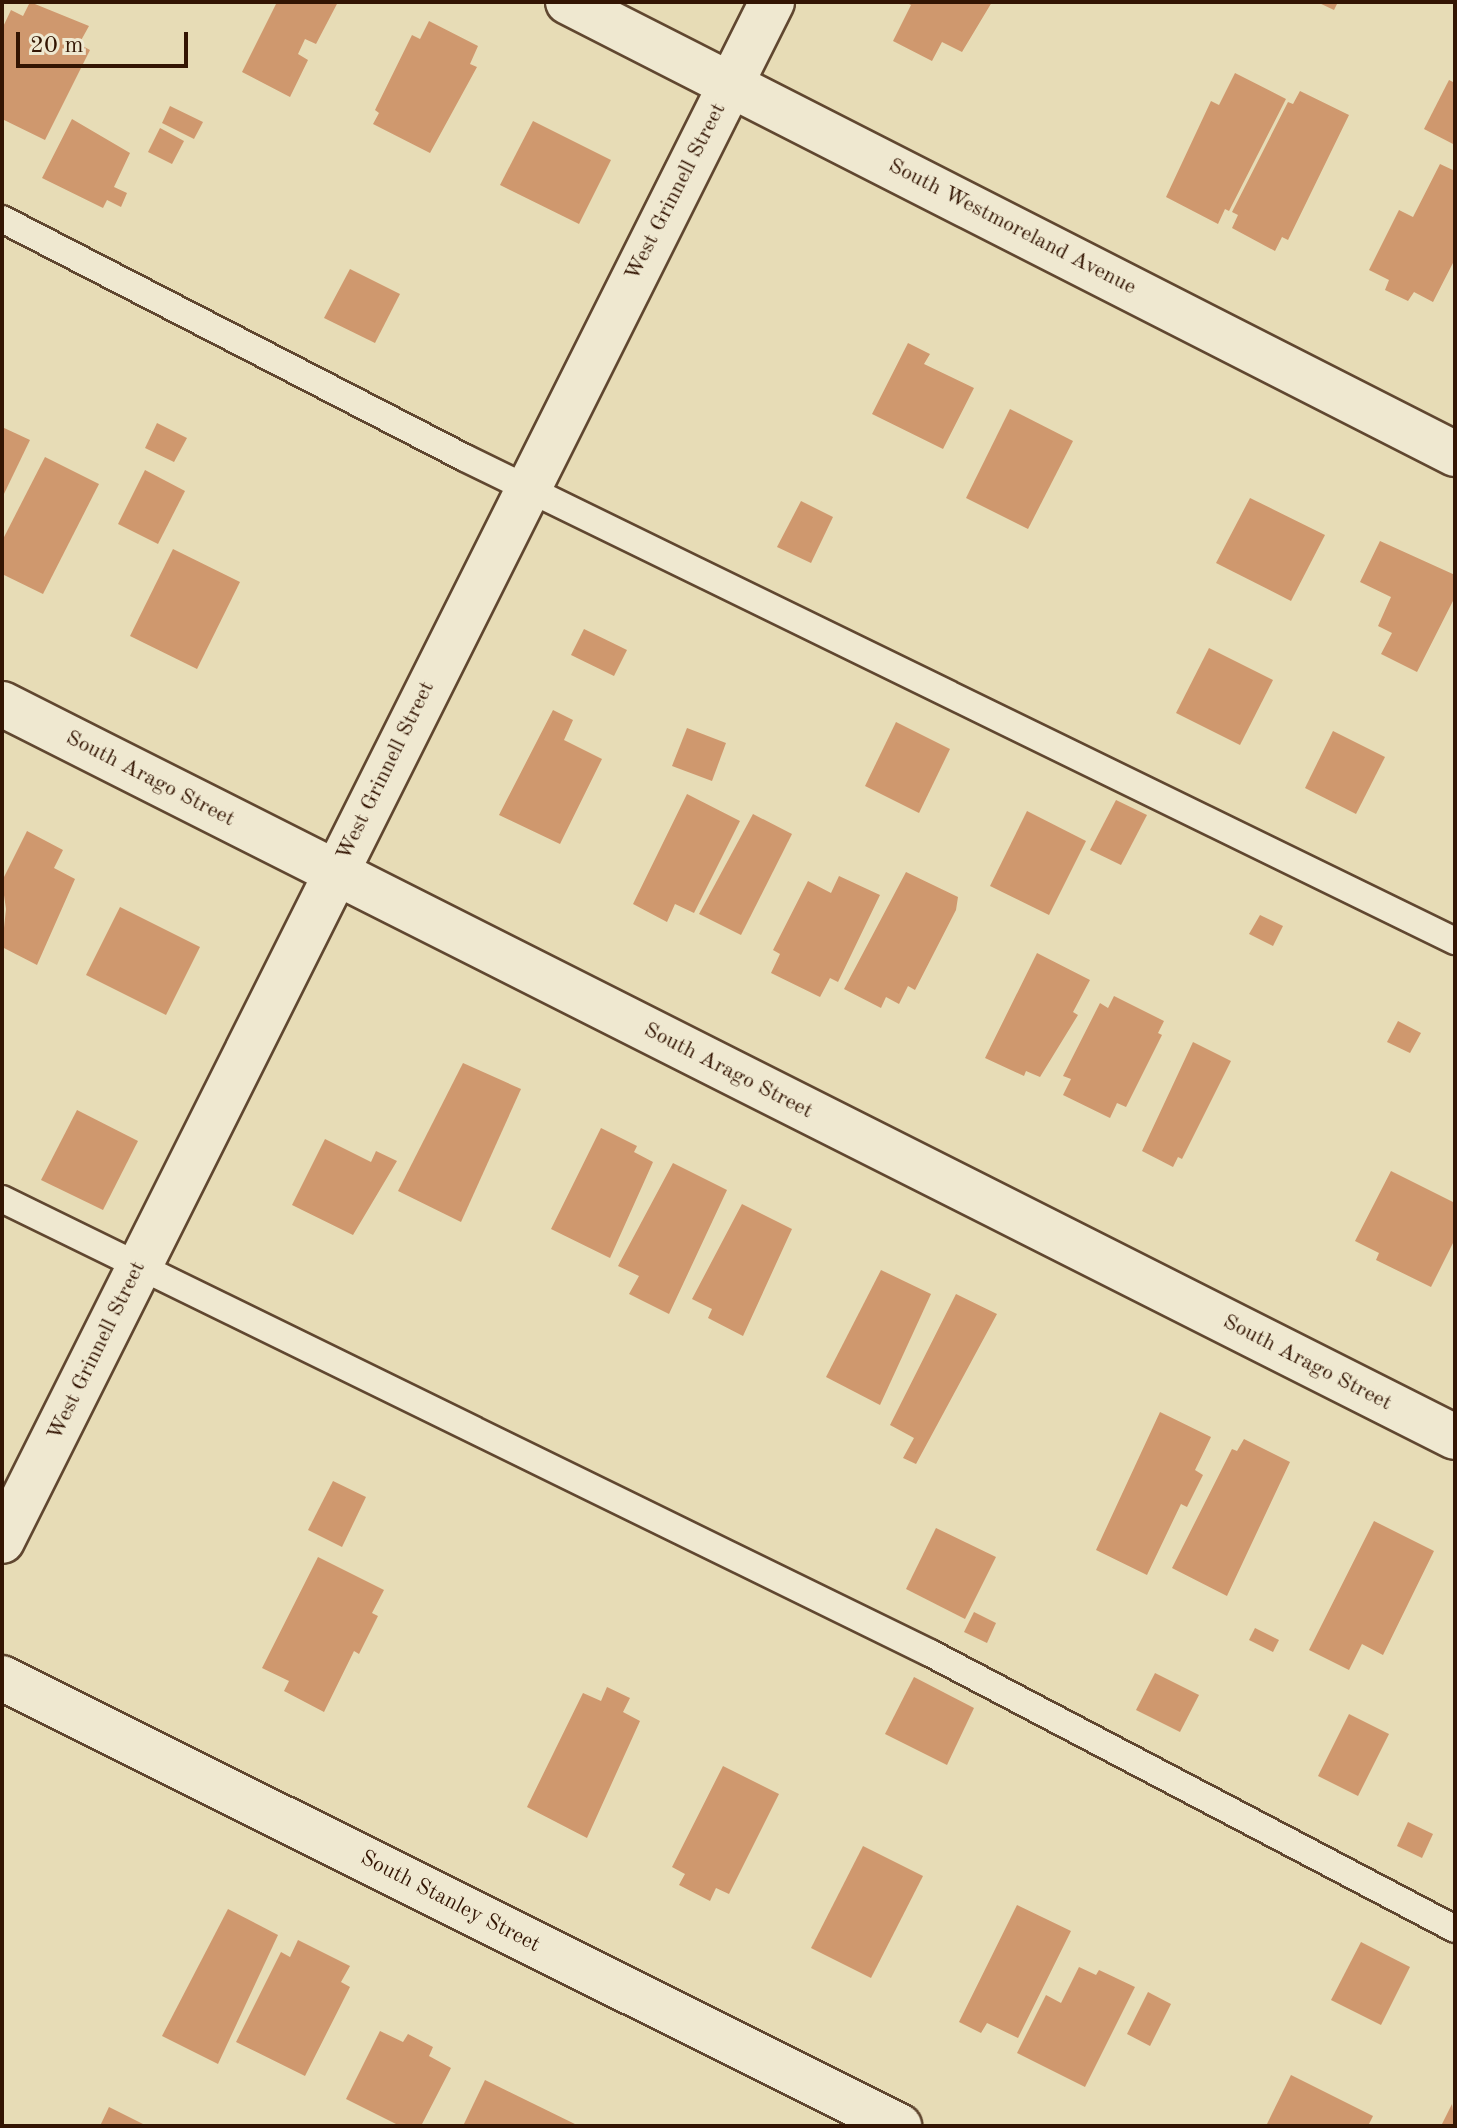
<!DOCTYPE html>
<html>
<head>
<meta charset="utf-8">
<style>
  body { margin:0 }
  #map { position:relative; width:1457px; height:2128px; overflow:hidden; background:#e7dcb6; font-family:"Old Standard TT",serif }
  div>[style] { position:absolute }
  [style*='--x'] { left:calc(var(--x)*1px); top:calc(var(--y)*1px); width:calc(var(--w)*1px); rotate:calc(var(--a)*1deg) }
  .building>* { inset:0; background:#cf986e }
  .roads { filter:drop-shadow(2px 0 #604730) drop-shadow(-2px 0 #604730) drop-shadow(0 2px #604730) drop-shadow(0 -2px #604730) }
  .service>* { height:26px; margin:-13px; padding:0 13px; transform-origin:13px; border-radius:13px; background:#efe8d0 }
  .minor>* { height:44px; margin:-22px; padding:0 22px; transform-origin:22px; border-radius:22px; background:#efe8d0 }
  span { translate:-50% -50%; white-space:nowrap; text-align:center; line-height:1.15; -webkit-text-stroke:6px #efe8d0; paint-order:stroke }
  .street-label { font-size:22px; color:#331503 }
  .frame { position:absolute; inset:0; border:4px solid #331503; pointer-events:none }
  .scale { position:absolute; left:16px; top:32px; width:172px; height:36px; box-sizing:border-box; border:4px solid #331503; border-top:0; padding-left:10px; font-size:24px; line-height:28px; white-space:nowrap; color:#331503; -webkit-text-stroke:6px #efe8d0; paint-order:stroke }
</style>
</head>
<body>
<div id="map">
  <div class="building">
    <div style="clip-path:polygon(30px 2px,89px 26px,79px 44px,90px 50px,45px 140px,2px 119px,2px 29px,11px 10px,23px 16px)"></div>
    <div style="clip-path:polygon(277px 2px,338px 2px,316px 44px,305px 39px,298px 54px,308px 60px,290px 97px,242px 72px)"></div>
    <div style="clip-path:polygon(905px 2px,992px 2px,962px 52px,942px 42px,932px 61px,893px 41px,911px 5px)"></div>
    <div style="clip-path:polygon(1317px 2px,1338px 2px,1334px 10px)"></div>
    <div style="clip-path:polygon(429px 21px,478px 46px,470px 64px,477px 67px,430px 153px,373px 124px,379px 113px,375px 110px,412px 35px,420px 39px)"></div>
    <div style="clip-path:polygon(1235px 73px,1286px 99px,1229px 211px,1225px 209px,1218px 224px,1166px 197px,1211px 101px,1219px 105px)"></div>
    <div style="clip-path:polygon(1449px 80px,1455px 83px,1455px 145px,1424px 129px)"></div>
    <div style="clip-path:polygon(1300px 91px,1349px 115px,1288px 240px,1282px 237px,1275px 251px,1232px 228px,1238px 215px,1232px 212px,1288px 102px,1293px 104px)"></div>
    <div style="clip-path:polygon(170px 106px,203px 122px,194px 139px,162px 123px)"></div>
    <div style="clip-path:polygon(72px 119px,130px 153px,114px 187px,127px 193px,121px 207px,107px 200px,103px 208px,42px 178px)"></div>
    <div style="clip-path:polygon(533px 121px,611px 160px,579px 224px,500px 185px)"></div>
    <div style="clip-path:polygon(160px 128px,184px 141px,172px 164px,148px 152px)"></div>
    <div style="clip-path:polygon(1440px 164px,1455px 171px,1455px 259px,1433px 302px,1414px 292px,1408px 301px,1385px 290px,1389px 280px,1369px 270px,1399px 210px,1413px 217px)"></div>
    <div style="clip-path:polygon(350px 269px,400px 294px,375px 343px,324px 318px)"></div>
    <div style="clip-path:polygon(908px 343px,930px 354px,924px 364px,974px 388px,943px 449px,872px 414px)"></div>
    <div style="clip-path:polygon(1010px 409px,1073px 441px,1028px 529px,966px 498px)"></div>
    <div style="clip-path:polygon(157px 423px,187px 438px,174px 462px,145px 448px)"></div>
    <div style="clip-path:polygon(2px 427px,30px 440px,2px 498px)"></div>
    <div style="clip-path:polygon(45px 457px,99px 484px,43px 594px,2px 574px,2px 541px)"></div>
    <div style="clip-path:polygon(145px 470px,185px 491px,158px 544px,118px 524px)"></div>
    <div style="clip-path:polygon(1250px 498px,1325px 535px,1291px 601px,1216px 563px)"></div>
    <div style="clip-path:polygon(801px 501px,833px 517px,811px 563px,777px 547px)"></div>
    <div style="clip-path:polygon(1380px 541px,1455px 575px,1455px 597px,1417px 672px,1381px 654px,1392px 633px,1378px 626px,1391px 597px,1360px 582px)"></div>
    <div style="clip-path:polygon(173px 549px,240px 582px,197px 669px,130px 636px)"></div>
    <div style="clip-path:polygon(584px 629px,627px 650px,614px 676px,571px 655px)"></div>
    <div style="clip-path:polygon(1209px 648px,1273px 680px,1240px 745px,1176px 713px)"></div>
    <div style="clip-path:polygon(553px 710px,573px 720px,564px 740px,602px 759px,560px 844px,499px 815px)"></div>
    <div style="clip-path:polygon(896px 722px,950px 749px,919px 813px,865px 786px)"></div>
    <div style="clip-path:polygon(687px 728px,726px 743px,712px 781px,672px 766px)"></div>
    <div style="clip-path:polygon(1333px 731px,1385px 757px,1356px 814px,1305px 788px)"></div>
    <div style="clip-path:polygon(687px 794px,740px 821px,694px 913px,675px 904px,667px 922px,633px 904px)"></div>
    <div style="clip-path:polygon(1116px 800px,1147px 815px,1121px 865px,1090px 850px)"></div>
    <div style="clip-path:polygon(1027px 811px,1086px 841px,1049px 915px,990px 886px)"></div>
    <div style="clip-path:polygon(753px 814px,792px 834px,741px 935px,699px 914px)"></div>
    <div style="clip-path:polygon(27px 831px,63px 850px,54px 868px,75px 879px,37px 965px,2px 947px,6px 909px,2px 881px)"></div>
    <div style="clip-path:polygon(906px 872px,958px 897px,956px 910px,915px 990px,908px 986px,899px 1004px,886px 997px,881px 1008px,844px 989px)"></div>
    <div style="clip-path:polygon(839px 876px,880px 895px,838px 982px,830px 978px,820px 997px,771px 973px,780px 954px,773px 950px,808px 881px,831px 893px)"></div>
    <div style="clip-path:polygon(120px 907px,200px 947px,166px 1015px,86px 975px)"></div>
    <div style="clip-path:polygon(1260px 915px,1283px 926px,1273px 946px,1249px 934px)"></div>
    <div style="clip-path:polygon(1037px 953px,1090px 980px,1073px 1012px,1078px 1015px,1040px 1077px,1026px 1071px,1024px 1076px,985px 1058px)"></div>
    <div style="clip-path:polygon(1114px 996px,1164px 1021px,1158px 1033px,1162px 1035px,1126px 1107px,1117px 1103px,1110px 1118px,1063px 1095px,1071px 1079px,1063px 1076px,1100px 1003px,1108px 1008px)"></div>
    <div style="clip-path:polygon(1398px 1021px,1421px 1033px,1410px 1053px,1387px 1042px)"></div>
    <div style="clip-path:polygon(1193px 1042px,1231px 1061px,1182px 1159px,1178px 1157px,1173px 1167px,1142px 1151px)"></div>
    <div style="clip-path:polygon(463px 1063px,521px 1089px,461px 1222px,398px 1191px)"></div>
    <div style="clip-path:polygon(77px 1110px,138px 1141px,103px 1210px,41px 1180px)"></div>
    <div style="clip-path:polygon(601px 1128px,637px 1146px,634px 1152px,653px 1162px,610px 1258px,551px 1229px)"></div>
    <div style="clip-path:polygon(325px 1139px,371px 1162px,376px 1151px,397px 1161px,353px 1235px,292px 1205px)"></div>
    <div style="clip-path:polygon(673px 1163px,727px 1190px,669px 1314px,629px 1294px,639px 1276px,618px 1266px)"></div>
    <div style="clip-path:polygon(1391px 1171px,1455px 1203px,1455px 1239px,1431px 1287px,1376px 1260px,1379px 1253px,1355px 1241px)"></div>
    <div style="clip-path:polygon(742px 1204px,792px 1229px,743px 1336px,708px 1318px,712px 1309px,692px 1299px)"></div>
    <div style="clip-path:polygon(881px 1270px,931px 1294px,880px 1405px,826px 1377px)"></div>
    <div style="clip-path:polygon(956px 1294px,997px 1314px,916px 1464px,903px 1458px,914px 1438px,890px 1425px)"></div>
    <div style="clip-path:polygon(1160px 1412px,1211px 1437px,1195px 1470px,1203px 1475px,1187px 1507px,1181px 1504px,1147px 1575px,1096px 1550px)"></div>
    <div style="clip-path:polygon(1244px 1439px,1290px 1462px,1227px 1596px,1172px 1568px,1232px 1449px,1237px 1451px)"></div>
    <div style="clip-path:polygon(333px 1481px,366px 1497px,342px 1547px,308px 1530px)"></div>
    <div style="clip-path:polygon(1374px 1521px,1434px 1551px,1383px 1655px,1362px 1644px,1349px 1670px,1309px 1650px)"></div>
    <div style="clip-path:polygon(936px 1528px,996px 1557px,965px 1619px,906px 1589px)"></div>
    <div style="clip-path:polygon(318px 1557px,384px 1590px,372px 1613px,378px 1616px,359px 1654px,354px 1651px,324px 1712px,284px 1691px,289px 1681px,262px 1668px)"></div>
    <div style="clip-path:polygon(974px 1612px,996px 1623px,987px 1643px,964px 1632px)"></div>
    <div style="clip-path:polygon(1255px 1628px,1279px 1640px,1273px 1652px,1249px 1640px)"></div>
    <div style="clip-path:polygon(1155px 1673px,1199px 1695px,1180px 1732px,1136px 1710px)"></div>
    <div style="clip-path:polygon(914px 1677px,974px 1708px,947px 1765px,885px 1734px)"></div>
    <div style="clip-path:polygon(607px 1687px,630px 1698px,623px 1712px,640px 1721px,587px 1838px,527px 1807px,583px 1693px,601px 1701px)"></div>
    <div style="clip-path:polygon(1349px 1714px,1389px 1734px,1358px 1796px,1318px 1776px)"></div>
    <div style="clip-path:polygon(723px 1766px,779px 1794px,729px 1894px,716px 1888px,710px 1901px,679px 1885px,685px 1874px,672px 1867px)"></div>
    <div style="clip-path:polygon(1408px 1822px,1433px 1834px,1422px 1858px,1397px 1846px)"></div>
    <div style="clip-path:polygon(863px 1846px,923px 1876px,871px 1978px,811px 1948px)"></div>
    <div style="clip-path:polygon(1017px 1905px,1071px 1931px,1018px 2038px,987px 2023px,981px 2033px,959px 2022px)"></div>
    <div style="clip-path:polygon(228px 1909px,278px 1935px,218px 2064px,162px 2036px)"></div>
    <div style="clip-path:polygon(298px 1940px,350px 1966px,341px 1982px,350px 1987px,305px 2076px,236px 2042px,281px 1952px,290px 1957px)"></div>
    <div style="clip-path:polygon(1361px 1942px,1410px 1967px,1381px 2025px,1331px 2000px)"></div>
    <div style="clip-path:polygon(1079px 1967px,1096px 1975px,1099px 1970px,1135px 1987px,1085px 2087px,1017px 2053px,1046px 1995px,1061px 2003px)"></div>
    <div style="clip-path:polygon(1148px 1992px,1171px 2004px,1150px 2046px,1127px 2034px)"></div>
    <div style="clip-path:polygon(380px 2031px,403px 2042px,408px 2034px,433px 2047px,429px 2056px,451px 2068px,421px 2126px,400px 2126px,346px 2099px)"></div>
    <div style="clip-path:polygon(1291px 2075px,1373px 2116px,1368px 2126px,1266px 2126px)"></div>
    <div style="clip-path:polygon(485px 2080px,579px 2126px,463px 2126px)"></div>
    <div style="clip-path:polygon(1452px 2104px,1455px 2126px,1441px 2126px)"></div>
    <div style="clip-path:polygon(109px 2107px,147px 2126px,100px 2126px)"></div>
  </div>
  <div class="roads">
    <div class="service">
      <div style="--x:2;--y:219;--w:521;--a:27.3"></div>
      <div style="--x:465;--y:458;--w:1102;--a:26.01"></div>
      <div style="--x:2;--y:1199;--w:1033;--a:26.07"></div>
      <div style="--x:930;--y:1653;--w:593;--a:27.73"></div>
    </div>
    <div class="minor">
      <div style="--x:568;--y:2;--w:996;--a:27"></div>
      <div style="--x:2;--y:704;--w:1627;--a:26.77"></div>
      <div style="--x:2;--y:1541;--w:1721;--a:-63.42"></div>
      <div style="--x:2;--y:1678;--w:1003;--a:26.54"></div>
    </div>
  </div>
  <div class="street-label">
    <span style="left:676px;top:192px;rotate:-63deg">West Grinnell Street</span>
    <span style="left:1012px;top:227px;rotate:27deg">South Westmoreland Avenue</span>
    <span style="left:386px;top:771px;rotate:-64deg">West Grinnell Street</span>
    <span style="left:150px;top:779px;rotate:27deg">South Arago Street</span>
    <span style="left:728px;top:1071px;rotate:27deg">South Arago Street</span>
    <span style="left:97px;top:1351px;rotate:-64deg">West Grinnell Street</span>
    <span style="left:1307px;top:1363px;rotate:27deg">South Arago Street</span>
    <span style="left:450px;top:1902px;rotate:27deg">South Stanley Street</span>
  </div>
  <div class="frame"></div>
  <div class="scale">20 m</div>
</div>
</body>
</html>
